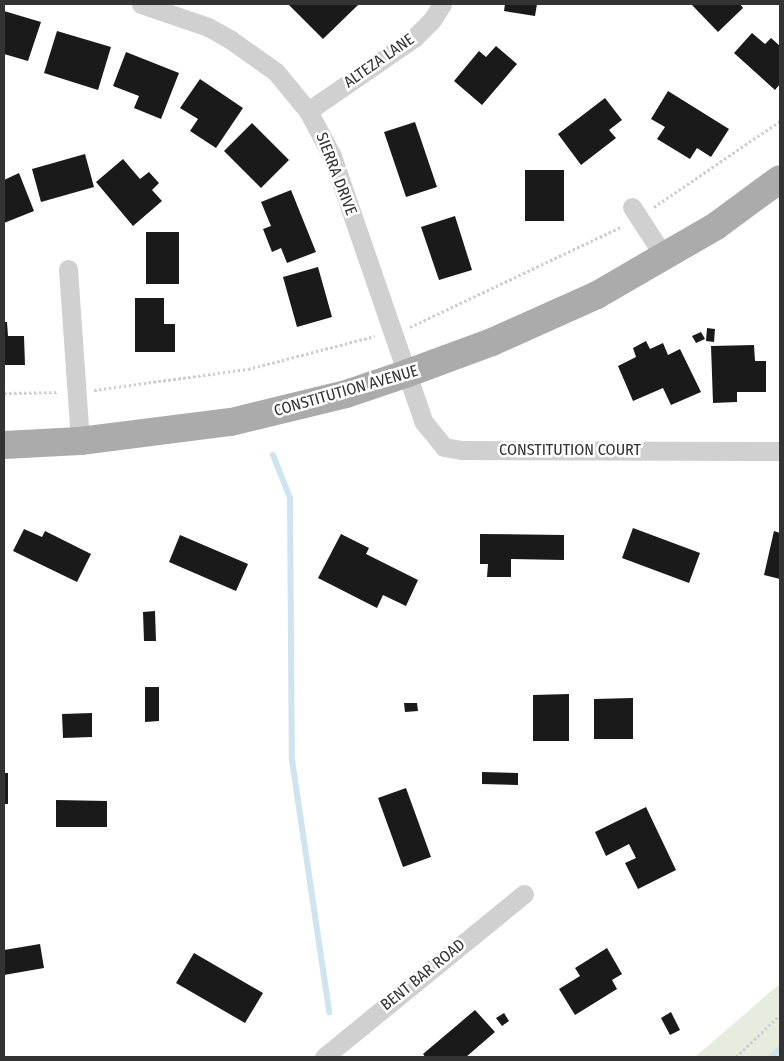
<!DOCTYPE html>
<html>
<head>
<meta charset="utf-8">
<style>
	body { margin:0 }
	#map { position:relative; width:784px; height:1061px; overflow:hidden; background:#fff; font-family:"Fira Sans Condensed",sans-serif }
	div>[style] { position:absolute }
	.green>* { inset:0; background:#e6ecde }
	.stream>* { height:6px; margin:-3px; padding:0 3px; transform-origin:3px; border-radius:3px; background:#cee4ee }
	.building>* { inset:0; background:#1a1a1a }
	.path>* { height:3px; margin-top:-1.5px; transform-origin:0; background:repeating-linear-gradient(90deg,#cdcdcd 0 2.5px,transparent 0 5px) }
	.street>* { height:19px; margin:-9.5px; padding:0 9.5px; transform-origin:9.5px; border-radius:9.5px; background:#d0d0d0 }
	.primary>* { height:28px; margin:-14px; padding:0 14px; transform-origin:14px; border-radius:14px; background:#ababab }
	span { translate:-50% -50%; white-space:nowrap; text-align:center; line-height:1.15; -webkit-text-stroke:5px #fff; paint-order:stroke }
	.street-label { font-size:16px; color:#333 }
	.frame { position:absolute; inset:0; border:5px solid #333; pointer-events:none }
</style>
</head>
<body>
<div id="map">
	<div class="green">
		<div style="clip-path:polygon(780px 984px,780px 1057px,695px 1057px,769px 993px)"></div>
	</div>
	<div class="stream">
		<div style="left:273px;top:455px;width:46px;rotate:68.4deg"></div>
		<div style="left:290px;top:498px;width:262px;rotate:89.6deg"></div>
		<div style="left:292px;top:760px;width:255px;rotate:81.6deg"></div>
		<div style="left:771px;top:1057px;width:12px;rotate:-42deg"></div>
	</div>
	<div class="building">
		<div style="clip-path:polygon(288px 4px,357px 4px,358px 5px,323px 39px)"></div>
		<div style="clip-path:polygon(505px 4px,537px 4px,535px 16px,504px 11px)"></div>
		<div style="clip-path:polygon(691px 4px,740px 4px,743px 8px,718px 32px)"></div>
		<div style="clip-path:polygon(4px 11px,41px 22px,28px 61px,4px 54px)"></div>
		<div style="clip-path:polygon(57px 31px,111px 47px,98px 90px,44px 73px)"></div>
		<div style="clip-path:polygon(752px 33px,765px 44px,771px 38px,780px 46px,780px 84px,775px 90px,734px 53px)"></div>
		<div style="clip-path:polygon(496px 46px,517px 64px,482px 105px,454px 81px,479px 51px,486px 57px)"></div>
		<div style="clip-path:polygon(126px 52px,179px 73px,161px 119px,134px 108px,139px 96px,113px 86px)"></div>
		<div style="clip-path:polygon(200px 79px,243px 108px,216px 148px,190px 131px,198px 119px,180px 108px)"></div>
		<div style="clip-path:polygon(668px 91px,729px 129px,711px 157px,697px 148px,690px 159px,657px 139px,665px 127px,651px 119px)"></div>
		<div style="clip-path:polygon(605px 98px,622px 120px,609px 130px,616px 138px,581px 165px,558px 134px)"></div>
		<div style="clip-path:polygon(415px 122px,437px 187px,406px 197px,384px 132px)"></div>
		<div style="clip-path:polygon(252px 123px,289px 160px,261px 188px,224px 151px)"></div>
		<div style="clip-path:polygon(85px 154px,94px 187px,41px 202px,32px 169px)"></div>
		<div style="clip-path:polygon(123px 159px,140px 179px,149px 172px,159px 183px,152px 190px,162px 201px,133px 226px,96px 182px)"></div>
		<div style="clip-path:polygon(525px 170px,564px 170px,564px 221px,525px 221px)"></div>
		<div style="clip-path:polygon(19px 173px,34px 211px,4px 223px,4px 180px)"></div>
		<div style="clip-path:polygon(291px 190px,316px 252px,287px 263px,281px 248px,272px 252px,263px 229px,271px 226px,261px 202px)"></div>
		<div style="clip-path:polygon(455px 216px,472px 270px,439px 280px,421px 227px)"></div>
		<div style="clip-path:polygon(146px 232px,179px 232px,179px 284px,146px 284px)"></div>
		<div style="clip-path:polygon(318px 267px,332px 317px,297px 327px,283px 277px)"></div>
		<div style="clip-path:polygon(135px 298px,164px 298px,164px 324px,175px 324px,175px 352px,135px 352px)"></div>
		<div style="clip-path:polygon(4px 322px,7px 322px,8px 336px,24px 336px,25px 365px,4px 365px)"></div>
		<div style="clip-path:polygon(707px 328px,715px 329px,714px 342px,706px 341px)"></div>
		<div style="clip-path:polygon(701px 332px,705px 339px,696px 343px,692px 336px)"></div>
		<div style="clip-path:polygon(646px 341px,650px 349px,663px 343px,668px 355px,680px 349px,701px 392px,671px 405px,663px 388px,633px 401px,618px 366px,636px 357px,633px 348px)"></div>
		<div style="clip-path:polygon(754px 345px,755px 361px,766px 361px,766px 392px,737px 392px,737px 402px,713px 403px,711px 346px)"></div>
		<div style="clip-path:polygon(633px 528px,700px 553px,689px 583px,622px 558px)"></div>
		<div style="clip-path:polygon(24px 529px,42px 537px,45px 531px,91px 554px,77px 582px,13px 551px)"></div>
		<div style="clip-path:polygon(774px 531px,780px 533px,780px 579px,764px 575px)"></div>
		<div style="clip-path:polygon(341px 534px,369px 548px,366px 554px,418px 580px,406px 606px,383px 595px,377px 608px,318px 578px)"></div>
		<div style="clip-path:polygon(480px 534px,564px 535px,564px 560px,511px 559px,511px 577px,487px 577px,488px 564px,480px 564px)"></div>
		<div style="clip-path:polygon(180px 535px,248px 564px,236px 591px,169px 562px)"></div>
		<div style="clip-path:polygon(155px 611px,156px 641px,144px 641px,143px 612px)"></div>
		<div style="clip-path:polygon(145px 687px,159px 687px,159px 721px,145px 722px)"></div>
		<div style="clip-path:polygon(569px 694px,569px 741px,533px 741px,533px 695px)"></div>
		<div style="clip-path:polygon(633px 698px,633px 739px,594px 739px,594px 699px)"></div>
		<div style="clip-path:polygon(404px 703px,417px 703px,418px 711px,405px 712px)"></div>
		<div style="clip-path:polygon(92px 713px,92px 737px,63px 738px,62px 714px)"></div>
		<div style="clip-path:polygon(482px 772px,518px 773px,518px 785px,482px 784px)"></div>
		<div style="clip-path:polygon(4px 773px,8px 773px,8px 804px,4px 804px)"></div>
		<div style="clip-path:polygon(406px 788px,431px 857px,403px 867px,378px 798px)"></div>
		<div style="clip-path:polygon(56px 800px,107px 801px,107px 827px,56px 827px)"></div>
		<div style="clip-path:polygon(646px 807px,676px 870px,638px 889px,625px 863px,636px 858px,629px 844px,606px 856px,595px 832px)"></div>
		<div style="clip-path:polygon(40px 944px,44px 968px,4px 975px,4px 950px)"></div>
		<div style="clip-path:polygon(607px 948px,622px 974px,612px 980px,617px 989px,575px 1015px,559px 989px,580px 976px,575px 968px)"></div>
		<div style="clip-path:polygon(194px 953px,263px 993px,245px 1023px,176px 983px)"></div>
		<div style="clip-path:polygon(475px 1010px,495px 1032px,466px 1057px,425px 1057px,423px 1054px)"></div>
		<div style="clip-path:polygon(671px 1012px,680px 1030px,670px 1035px,661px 1018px)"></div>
		<div style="clip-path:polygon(504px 1013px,509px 1021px,502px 1026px,496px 1018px)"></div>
	</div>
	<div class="path">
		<div style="left:654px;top:207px;width:153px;rotate:-34.3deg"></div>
		<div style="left:410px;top:327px;width:233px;rotate:-25.4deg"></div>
		<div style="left:94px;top:390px;width:155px;rotate:-7.8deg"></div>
		<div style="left:248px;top:369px;width:131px;rotate:-14.6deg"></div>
		<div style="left:4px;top:393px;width:54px;rotate:-1.1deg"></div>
		<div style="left:736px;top:1057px;width:61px;rotate:-43.7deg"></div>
	</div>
	<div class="street">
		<div style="left:141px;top:4px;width:71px;rotate:18.9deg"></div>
		<div style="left:208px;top:27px;width:26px;rotate:29deg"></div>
		<div style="left:231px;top:40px;width:55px;rotate:35.4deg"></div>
		<div style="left:276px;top:72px;width:50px;rotate:50.6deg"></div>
		<div style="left:308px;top:111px;width:51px;rotate:61.9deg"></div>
		<div style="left:332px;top:156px;width:280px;rotate:71deg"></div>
		<div style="left:423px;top:421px;width:33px;rotate:51deg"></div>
		<div style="left:444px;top:447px;width:17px;rotate:10deg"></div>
		<div style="left:461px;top:450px;width:319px;rotate:0.2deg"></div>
		<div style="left:308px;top:111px;width:129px;rotate:-34.6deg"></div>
		<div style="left:414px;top:38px;width:25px;rotate:-45deg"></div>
		<div style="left:432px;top:20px;width:19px;rotate:-58deg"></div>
		<div style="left:632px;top:207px;width:61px;rotate:57.1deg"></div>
		<div style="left:68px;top:269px;width:172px;rotate:86deg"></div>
		<div style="left:324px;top:1057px;width:258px;rotate:-39.2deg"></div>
	</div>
	<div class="primary">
		<div style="left:4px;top:445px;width:76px;rotate:-3deg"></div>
		<div style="left:80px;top:441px;width:152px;rotate:-7.2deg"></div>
		<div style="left:231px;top:422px;width:118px;rotate:-13.7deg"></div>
		<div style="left:346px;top:394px;width:65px;rotate:-18.7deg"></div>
		<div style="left:408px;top:373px;width:90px;rotate:-20.3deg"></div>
		<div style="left:492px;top:342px;width:115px;rotate:-24.1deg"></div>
		<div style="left:597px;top:295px;width:138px;rotate:-30.1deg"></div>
		<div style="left:716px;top:226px;width:79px;rotate:-36.3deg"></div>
	</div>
	<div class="street-label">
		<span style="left:379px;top:61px;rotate:-35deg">ALTEZA LANE</span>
		<span style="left:336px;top:174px;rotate:69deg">SIERRA DRIVE</span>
		<span style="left:346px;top:391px;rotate:-16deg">CONSTITUTION AVENUE</span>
		<span style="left:570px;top:450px">CONSTITUTION COURT</span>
		<span style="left:423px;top:975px;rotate:-39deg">BENT BAR ROAD</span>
	</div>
	<div class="frame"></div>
</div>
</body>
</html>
